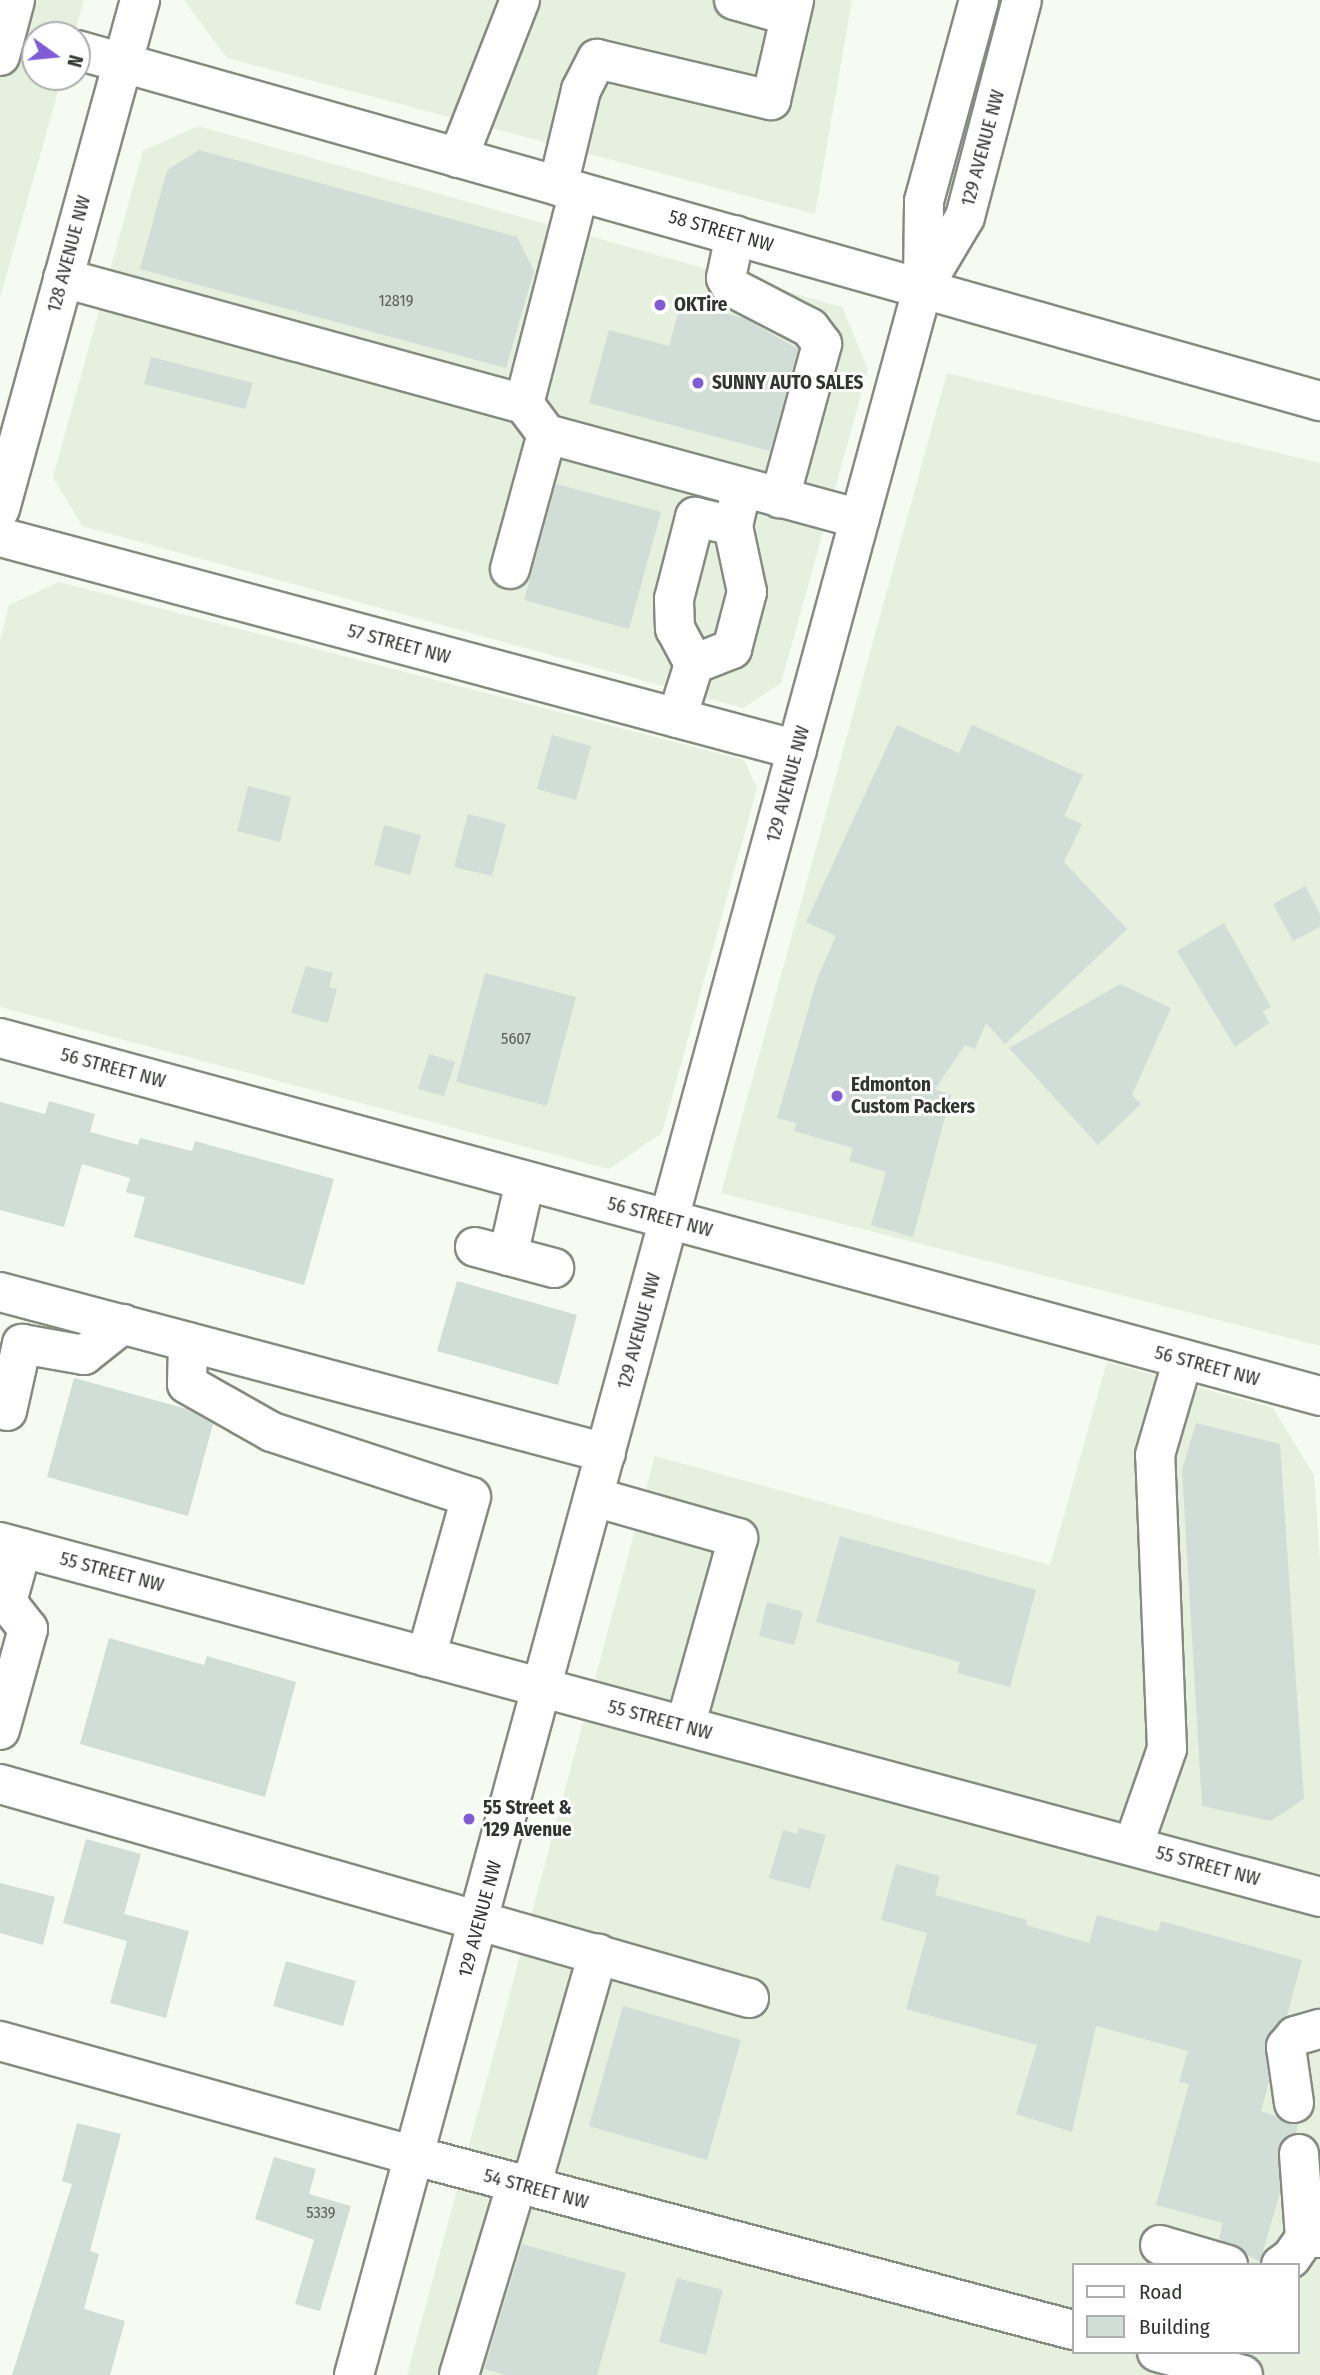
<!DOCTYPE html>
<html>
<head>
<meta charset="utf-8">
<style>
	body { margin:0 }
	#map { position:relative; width:1320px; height:2375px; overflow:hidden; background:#f5fbf0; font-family:"Fira Sans Condensed",sans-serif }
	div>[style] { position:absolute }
	.built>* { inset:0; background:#e6f0de }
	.building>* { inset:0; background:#d1ddd7 }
	.roads { filter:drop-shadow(2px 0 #858b81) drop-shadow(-2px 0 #858b81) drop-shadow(0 2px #858b81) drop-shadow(0 -2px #858b81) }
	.minor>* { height:38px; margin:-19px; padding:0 19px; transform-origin:19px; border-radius:19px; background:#fff }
	.dots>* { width:19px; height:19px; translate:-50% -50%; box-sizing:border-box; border:4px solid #fff; border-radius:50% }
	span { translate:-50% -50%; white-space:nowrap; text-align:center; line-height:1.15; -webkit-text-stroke:6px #fff; paint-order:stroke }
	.number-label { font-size:16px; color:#5a5f5a }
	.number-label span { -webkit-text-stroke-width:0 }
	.street-label { font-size:19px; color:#323531 }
	.poi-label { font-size:19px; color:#323531; font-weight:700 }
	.left { translate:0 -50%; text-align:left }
	.legend { position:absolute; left:1072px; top:2263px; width:228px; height:91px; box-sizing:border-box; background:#fff; border:2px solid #adaead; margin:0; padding:9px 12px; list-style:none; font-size:21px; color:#323531 }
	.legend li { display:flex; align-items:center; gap:14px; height:35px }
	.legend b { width:35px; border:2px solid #adaead }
	.north { position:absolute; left:21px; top:21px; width:70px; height:70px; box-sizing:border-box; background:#fff; border:2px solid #adaead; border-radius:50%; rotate:105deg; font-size:19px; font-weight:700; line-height:28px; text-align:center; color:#323531 }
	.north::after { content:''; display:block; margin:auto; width:24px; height:32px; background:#7f5bd6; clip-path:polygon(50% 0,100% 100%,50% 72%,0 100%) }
</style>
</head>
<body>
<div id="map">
	<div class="built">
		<div style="clip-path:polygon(0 0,84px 0,74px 35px,35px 35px,35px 77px,62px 77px,0 298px)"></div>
		<div style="clip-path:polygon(184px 0,852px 0,815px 214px,227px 58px)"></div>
		<div style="clip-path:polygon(198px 126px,842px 307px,868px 370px,781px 683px,743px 708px,82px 526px,53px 477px,143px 151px)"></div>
		<div style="clip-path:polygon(947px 373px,1320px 463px,1320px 1346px,721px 1193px)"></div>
		<div style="clip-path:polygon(59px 582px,744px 760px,757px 788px,662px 1133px,609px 1169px,0 1007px,0 640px,9px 605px)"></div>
		<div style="clip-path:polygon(evenodd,1107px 1362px,1273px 1408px,1314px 1475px,1320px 1560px,1320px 2375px,407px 2375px,655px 1456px,1050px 1565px,1107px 1362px,1073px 2265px,1297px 2265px,1297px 2352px,1073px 2352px,1073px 2265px)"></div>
	</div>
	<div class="building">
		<div style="clip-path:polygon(199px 150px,517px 237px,534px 271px,506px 368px,140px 269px,167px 170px)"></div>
		<div style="clip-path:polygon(681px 302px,744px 318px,798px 349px,770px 451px,589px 403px,609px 330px,669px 346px)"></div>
		<div style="clip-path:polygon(151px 357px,253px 383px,245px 409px,144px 384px)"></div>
		<div style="clip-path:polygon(556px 484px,661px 512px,629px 629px,524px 600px)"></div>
		<div style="clip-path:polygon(897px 725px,959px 753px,972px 725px,1083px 775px,1064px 816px,1082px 824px,1064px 862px,1127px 929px,1005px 1044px,986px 1023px,975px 1049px,965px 1045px,935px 1089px,951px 1095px,913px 1237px,871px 1225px,886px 1172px,849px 1161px,853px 1148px,794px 1131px,796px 1123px,777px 1118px,817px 979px,836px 936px,806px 922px)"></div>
		<div style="clip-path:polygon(552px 735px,591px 746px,576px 800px,537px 789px)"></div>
		<div style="clip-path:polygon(248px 786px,291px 797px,280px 842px,237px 831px)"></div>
		<div style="clip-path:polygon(468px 814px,506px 824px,492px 876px,454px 867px)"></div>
		<div style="clip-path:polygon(384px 825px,421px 835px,410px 875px,374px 865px)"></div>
		<div style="clip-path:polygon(1305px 886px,1320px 914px,1320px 927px,1293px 941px,1273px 904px)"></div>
		<div style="clip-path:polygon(1224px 923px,1271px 1007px,1263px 1011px,1269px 1023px,1235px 1047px,1177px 951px)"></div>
		<div style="clip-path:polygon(306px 966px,333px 973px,329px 987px,337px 989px,328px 1023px,291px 1013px)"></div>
		<div style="clip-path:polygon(485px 973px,576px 997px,547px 1106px,456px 1082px)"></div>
		<div style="clip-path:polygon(1120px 984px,1171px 1008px,1132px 1095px,1141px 1104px,1098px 1145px,1009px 1048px)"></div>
		<div style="clip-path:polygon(429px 1054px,455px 1062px,444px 1096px,418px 1089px)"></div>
		<div style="clip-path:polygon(49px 1101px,95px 1114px,90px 1132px,138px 1145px,140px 1138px,192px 1151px,195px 1141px,334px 1179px,304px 1285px,134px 1237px,145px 1197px,126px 1192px,130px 1178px,82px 1164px,64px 1227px,0 1210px,0 1102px,45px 1114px)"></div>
		<div style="clip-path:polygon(457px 1281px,577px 1315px,558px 1385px,437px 1351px)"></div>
		<div style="clip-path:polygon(74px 1378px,187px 1409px,213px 1424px,188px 1516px,47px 1477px)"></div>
		<div style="clip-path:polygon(1196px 1423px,1280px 1444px,1304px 1799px,1271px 1821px,1202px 1806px,1182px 1470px)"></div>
		<div style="clip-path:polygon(840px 1536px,1036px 1590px,1010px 1687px,957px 1673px,960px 1662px,816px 1622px)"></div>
		<div style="clip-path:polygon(767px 1602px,803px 1612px,794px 1645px,759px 1636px)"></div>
		<div style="clip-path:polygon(109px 1638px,204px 1665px,207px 1656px,296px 1682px,265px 1797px,80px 1744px)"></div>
		<div style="clip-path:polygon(799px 1828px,826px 1835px,810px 1889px,769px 1878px,783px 1830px,797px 1834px)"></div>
		<div style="clip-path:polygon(86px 1839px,141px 1854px,124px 1914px,189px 1931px,166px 2018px,110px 2003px,127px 1941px,63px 1923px)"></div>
		<div style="clip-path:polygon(896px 1864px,940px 1876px,935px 1895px,1027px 1920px,1026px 1925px,1089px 1943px,1097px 1915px,1158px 1932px,1161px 1921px,1302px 1960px,1287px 2016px,1265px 2042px,1269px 2082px,1261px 2111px,1298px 2124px,1296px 2133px,1279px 2145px,1280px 2192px,1260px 2262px,1219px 2239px,1223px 2223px,1156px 2205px,1189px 2084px,1179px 2082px,1188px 2051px,1096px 2026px,1072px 2132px,1016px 2114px,1037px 2045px,906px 2009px,927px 1933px,881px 1920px)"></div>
		<div style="clip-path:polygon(0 1883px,55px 1897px,43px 1945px,0 1933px)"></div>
		<div style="clip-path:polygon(286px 1961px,356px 1981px,343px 2026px,273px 2006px)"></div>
		<div style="clip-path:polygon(623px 2006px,741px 2040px,707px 2160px,589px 2126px)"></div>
		<div style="clip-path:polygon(77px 2123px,121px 2134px,90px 2251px,99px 2254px,84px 2309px,125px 2321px,110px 2375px,12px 2375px,72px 2184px,62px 2181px)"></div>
		<div style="clip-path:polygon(274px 2157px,316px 2169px,309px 2194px,351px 2206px,320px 2311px,295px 2304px,314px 2240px,255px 2219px)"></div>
		<div style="clip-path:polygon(522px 2244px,626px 2273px,597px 2375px,506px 2375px,484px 2369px)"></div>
		<div style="clip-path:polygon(677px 2278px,723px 2290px,706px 2355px,659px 2342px)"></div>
	</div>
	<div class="roads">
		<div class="minor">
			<div style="left:734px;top:0;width:58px;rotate:15.9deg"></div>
			<div style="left:77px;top:50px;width:1292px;rotate:15.77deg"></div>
			<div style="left:0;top:56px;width:58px;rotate:-75deg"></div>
			<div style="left:458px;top:158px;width:170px;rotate:-68.6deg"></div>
			<div style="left:558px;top:186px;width:99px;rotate:-76.5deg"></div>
			<div style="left:581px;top:90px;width:35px;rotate:-63deg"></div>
			<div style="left:597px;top:59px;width:179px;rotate:13.3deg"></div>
			<div style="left:771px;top:100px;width:103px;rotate:-77deg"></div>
			<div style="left:735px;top:235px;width:44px;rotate:101.8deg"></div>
			<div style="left:726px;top:278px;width:10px;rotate:61deg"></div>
			<div style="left:731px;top:287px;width:89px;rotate:27.4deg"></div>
			<div style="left:810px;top:328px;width:20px;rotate:53deg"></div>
			<div style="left:822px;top:344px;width:160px;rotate:105.3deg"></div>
			<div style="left:63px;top:278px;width:478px;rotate:15.3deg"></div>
			<div style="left:524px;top:404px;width:38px;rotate:53deg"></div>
			<div style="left:547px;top:434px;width:324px;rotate:15.2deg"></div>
			<div style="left:924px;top:286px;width:80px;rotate:-59.3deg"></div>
			<div style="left:965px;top:217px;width:224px;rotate:-75.3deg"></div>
			<div style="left:524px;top:404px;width:219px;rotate:-75.5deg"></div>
			<div style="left:0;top:509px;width:528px;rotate:-74.62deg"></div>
			<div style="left:0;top:537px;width:825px;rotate:14.96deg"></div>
			<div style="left:510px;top:569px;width:140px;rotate:-74.7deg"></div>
			<div style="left:694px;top:664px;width:40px;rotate:-118deg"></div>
			<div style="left:675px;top:629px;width:30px;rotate:-92deg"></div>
			<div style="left:674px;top:599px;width:85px;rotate:-75.6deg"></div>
			<div style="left:695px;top:517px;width:39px;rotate:13deg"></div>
			<div style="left:677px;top:718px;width:57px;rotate:-72.5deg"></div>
			<div style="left:694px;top:664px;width:41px;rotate:-21.5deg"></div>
			<div style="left:732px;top:649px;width:59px;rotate:-75.3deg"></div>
			<div style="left:747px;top:592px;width:67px;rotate:-102deg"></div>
			<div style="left:733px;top:526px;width:39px;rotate:-77deg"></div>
			<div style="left:0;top:1038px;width:1368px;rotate:15.17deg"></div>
			<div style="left:475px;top:1247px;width:82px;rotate:14.9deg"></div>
			<div style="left:508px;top:1256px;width:77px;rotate:-77.2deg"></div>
			<div style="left:0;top:1292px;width:627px;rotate:14.88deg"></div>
			<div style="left:188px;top:1342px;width:42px;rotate:91.4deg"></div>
			<div style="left:187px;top:1384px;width:98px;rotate:29.5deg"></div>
			<div style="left:272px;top:1432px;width:209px;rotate:18.1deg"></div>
			<div style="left:471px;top:1497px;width:166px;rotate:105.7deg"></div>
			<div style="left:7px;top:1411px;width:69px;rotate:-77.4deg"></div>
			<div style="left:22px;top:1344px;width:63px;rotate:10.1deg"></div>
			<div style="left:84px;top:1355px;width:50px;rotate:-38.5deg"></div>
			<div style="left:594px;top:1497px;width:150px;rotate:15.9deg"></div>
			<div style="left:738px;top:1538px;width:195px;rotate:105.7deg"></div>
			<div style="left:0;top:1542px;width:1367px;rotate:15.05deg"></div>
			<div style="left:0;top:1730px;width:105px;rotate:-74.5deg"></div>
			<div style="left:28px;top:1629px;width:34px;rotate:-128deg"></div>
			<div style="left:7px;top:1602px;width:56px;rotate:-74.5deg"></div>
			<div style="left:0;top:1784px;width:779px;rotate:15.95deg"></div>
			<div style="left:1133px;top:1846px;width:103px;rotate:-70.7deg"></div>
			<div style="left:1167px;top:1749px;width:294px;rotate:-92.3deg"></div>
			<div style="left:1155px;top:1455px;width:100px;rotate:-73.7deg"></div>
			<div style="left:0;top:2041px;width:431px;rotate:15.5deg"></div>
			<div style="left:415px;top:2156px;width:681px;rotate:14.81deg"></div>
			<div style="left:1294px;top:2103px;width:57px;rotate:-98.1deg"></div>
			<div style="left:1286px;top:2047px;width:14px;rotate:-51deg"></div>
			<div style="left:1295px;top:2036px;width:26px;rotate:-16deg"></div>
			<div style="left:1299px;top:2154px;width:84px;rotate:85.9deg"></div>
			<div style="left:1305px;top:2238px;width:15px"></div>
			<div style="left:531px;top:2187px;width:243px;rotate:-74deg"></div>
			<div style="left:1160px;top:2245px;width:71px;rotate:16.4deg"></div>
			<div style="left:1281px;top:2265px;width:12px;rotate:-35deg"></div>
			<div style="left:1291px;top:2258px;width:24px;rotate:-55deg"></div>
			<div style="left:1157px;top:2352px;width:89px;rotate:15deg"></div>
			<div style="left:354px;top:2375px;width:2164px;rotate:-74.76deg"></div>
			<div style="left:923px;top:287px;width:86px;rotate:-89.3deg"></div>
			<div style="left:924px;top:201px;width:208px;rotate:-74.7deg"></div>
			<div style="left:459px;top:2375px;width:201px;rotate:-73.2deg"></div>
		</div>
	</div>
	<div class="dots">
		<div style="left:660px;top:305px;background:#7f5bd6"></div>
		<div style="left:698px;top:383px;background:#7f5bd6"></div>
		<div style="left:837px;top:1096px;background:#7f5bd6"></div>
		<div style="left:469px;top:1819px;background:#7f5bd6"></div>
	</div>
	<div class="number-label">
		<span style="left:396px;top:301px">12819</span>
		<span style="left:516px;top:1039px">5607</span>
		<span style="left:321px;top:2213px">5339</span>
	</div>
	<div class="street-label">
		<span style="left:983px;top:148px;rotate:-75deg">129 AVENUE NW</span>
		<span style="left:721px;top:231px;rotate:16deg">58 STREET NW</span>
		<span style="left:69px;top:254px;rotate:-75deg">128 AVENUE NW</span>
		<span style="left:399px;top:644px;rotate:15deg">57 STREET NW</span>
		<span style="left:788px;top:784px;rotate:-75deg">129 AVENUE NW</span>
		<span style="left:113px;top:1068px;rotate:15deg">56 STREET NW</span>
		<span style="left:660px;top:1217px;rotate:15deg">56 STREET NW</span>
		<span style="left:639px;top:1331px;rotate:-75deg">129 AVENUE NW</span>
		<span style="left:1207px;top:1366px;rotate:15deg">56 STREET NW</span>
		<span style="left:112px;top:1572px;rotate:15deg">55 STREET NW</span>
		<span style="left:660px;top:1720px;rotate:15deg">55 STREET NW</span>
		<span style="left:1208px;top:1866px;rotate:15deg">55 STREET NW</span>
		<span style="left:480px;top:1919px;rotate:-75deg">129 AVENUE NW</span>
		<span style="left:536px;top:2189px;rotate:15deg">54 STREET NW</span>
	</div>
	<div class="poi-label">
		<span class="left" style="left:674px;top:305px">OKTire</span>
		<span class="left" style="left:712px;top:383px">SUNNY AUTO SALES</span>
		<span class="left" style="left:851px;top:1096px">Edmonton<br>Custom Packers</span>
		<span class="left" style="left:483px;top:1819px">55 Street &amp;<br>129 Avenue</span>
	</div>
	<ul class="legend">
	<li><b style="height:9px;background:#fff"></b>Road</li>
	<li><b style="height:19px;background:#d1ddd7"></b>Building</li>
	</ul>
	<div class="north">N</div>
</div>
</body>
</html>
